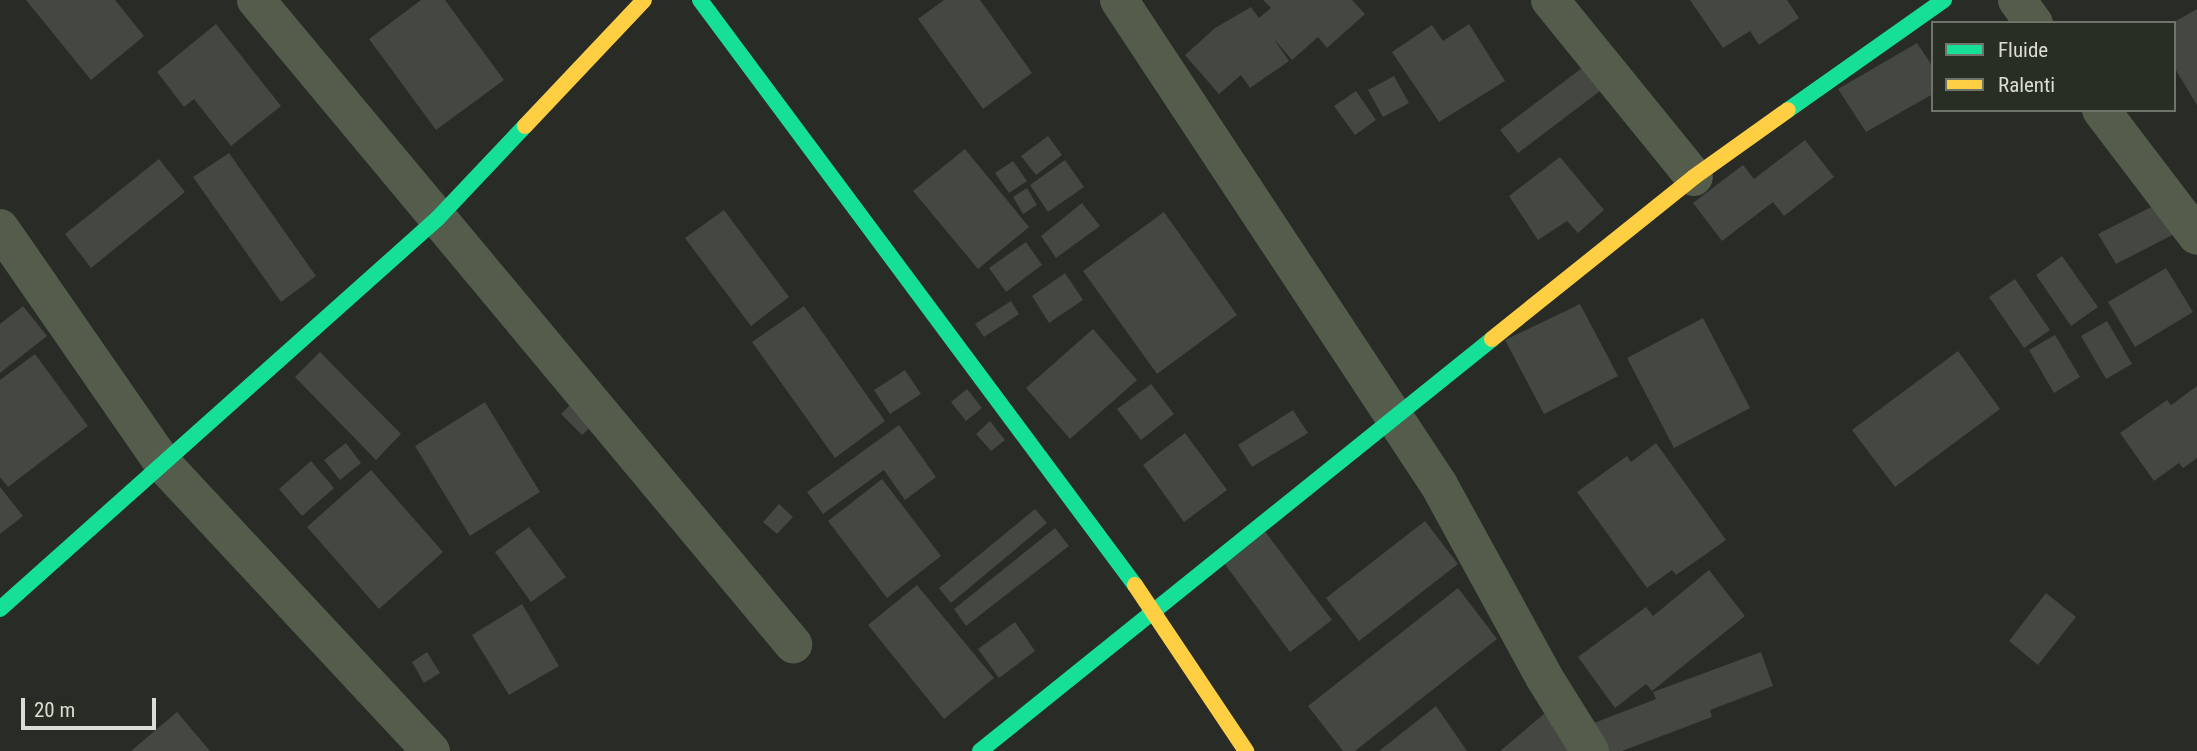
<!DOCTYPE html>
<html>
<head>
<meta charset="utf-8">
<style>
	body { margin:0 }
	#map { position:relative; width:2197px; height:751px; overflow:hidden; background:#282b26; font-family:"Roboto Condensed",sans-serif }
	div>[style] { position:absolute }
	.building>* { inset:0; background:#444742 }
	.street>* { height:38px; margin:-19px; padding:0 19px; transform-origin:19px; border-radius:19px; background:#545d4c }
	.fast>* { height:16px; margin:-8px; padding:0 8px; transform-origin:8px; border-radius:8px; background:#16e098 }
	.slow>* { height:16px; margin:-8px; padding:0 8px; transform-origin:8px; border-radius:8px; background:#ffcf43 }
	span { translate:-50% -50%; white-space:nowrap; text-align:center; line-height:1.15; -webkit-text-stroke:6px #282e23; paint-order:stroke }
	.legend { position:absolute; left:1931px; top:21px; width:245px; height:91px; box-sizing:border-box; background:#282e23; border:2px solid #6f746a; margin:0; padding:9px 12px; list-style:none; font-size:21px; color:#d9ddd5 }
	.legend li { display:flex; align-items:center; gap:14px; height:35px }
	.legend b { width:35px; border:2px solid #6f746a }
	.scale { position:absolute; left:21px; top:698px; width:135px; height:32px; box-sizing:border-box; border:4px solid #d9ddd5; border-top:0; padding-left:9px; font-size:21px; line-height:24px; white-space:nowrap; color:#d9ddd5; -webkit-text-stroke:5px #282e23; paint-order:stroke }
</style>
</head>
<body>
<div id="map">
	<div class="building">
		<div style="clip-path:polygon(26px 0,115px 0,144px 36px,91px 80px)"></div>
		<div style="clip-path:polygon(421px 0,445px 0,504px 80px,436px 130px,369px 39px)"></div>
		<div style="clip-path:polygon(944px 0,980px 0,1032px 73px,983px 109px,918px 19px)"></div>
		<div style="clip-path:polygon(1263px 0,1352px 0,1365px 14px,1327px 48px,1318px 37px,1292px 60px,1273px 38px,1289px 61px,1250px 88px,1241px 75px,1219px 94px,1185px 55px,1215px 28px,1251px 7px,1259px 18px,1271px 8px)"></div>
		<div style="clip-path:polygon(1690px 0,1787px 0,1799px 18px,1759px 45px,1750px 31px,1723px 48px)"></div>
		<div style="clip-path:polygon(2197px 9px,2197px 105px,2174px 67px,2174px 22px)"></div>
		<div style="clip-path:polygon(216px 24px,281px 106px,231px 146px,194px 99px,184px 107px,157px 72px)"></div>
		<div style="clip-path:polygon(1469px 24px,1505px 81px,1439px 122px,1392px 52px,1432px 25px,1443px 41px)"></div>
		<div style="clip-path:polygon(1917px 43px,1933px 67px,1933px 94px,1866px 132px,1838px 89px)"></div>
		<div style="clip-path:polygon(1582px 68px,1600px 91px,1518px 153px,1500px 130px)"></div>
		<div style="clip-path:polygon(1394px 76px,1409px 103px,1383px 117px,1368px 90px)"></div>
		<div style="clip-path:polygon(1356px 91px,1376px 120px,1355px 135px,1334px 106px)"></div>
		<div style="clip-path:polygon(1048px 136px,1062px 155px,1036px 175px,1021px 156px)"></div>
		<div style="clip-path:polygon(1805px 140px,1834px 177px,1784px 216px,1773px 202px,1722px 241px,1693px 203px,1743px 165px,1754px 179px)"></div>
		<div style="clip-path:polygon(965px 149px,1029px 227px,978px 269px,913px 191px)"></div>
		<div style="clip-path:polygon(229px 153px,316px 276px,281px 302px,193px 177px)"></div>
		<div style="clip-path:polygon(1560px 157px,1604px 210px,1578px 233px,1567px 221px,1538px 240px,1509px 196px)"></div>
		<div style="clip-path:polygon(159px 159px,185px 192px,91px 268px,65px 234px)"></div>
		<div style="clip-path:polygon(1065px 160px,1084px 187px,1048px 212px,1030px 185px)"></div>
		<div style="clip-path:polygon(1013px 161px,1027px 181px,1009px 193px,995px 173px)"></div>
		<div style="clip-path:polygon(1027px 188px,1037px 205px,1023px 214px,1013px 197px)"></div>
		<div style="clip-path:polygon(2167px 199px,2184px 229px,2116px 264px,2098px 234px)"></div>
		<div style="clip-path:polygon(1082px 203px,1100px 226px,1056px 258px,1041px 236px)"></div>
		<div style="clip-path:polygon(724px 210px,789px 297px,751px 326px,685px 238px)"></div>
		<div style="clip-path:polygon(1164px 212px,1237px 315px,1157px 374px,1083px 271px)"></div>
		<div style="clip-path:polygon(1026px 242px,1042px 265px,1006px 292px,989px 268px)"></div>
		<div style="clip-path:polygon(2062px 256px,2098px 307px,2071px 326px,2036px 275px)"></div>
		<div style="clip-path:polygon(2166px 268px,2193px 312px,2135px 347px,2108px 302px)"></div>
		<div style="clip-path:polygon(1065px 273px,1083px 300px,1049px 323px,1032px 296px)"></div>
		<div style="clip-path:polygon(2015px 279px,2050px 330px,2024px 348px,1989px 297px)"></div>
		<div style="clip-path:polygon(1011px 301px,1019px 314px,984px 337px,975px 324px)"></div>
		<div style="clip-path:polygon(1580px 304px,1618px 376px,1544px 414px,1505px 340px)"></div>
		<div style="clip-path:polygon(23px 306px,47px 336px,0 373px,0 324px)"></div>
		<div style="clip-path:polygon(804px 306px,885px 421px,835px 458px,752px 342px)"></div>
		<div style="clip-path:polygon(1703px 318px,1750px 408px,1674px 448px,1627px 358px)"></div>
		<div style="clip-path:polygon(2107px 321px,2132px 364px,2106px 379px,2081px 336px)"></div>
		<div style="clip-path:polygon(1093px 329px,1137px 380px,1070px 439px,1026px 388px)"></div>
		<div style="clip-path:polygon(2055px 335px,2080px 377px,2054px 393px,2029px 350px)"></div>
		<div style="clip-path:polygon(1958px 351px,2000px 409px,1895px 487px,1852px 430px)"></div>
		<div style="clip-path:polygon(320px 352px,401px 434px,376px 460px,295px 377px)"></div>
		<div style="clip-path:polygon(35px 354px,88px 426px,8px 487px,0 477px,0 380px)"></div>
		<div style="clip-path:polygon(905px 370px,921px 394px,890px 414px,874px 390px)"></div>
		<div style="clip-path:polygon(1151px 384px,1174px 414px,1141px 440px,1117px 409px)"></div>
		<div style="clip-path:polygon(2197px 386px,2197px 458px,2183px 468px,2179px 463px,2154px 481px,2120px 433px,2167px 400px,2171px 405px)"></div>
		<div style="clip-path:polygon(967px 389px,982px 408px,966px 421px,951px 402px)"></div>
		<div style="clip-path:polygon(574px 401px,595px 423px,582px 435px,561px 414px)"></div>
		<div style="clip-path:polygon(485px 402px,540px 492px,470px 536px,415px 446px)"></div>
		<div style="clip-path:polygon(1293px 410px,1308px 433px,1252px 467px,1238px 445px)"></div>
		<div style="clip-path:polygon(990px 421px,1005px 440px,991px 451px,976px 434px)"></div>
		<div style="clip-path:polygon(899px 425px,936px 477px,905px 500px,884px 470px,823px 514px,807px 492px)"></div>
		<div style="clip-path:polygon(1185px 433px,1227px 490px,1184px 522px,1143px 465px)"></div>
		<div style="clip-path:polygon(346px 443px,361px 463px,340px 480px,324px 460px)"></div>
		<div style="clip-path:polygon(1656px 443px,1726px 540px,1676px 575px,1672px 570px,1647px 588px,1577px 492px,1627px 456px,1631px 462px)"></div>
		<div style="clip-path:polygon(311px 461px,334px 488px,302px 516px,279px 489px)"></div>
		<div style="clip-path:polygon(371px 470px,443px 552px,379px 609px,307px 527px)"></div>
		<div style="clip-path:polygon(882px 479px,941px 556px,887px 598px,828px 521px)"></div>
		<div style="clip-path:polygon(0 487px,23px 516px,0 534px)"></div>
		<div style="clip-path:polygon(779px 504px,793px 517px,777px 534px,763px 522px)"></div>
		<div style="clip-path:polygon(1035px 509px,1047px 523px,951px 603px,939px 588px)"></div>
		<div style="clip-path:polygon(1425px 521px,1458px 564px,1359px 641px,1326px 598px)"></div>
		<div style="clip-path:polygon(529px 527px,566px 577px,531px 602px,495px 552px)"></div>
		<div style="clip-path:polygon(1055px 528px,1069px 546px,966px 626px,954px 609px)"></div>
		<div style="clip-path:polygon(1264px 530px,1332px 620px,1290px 652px,1224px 563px)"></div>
		<div style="clip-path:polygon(1709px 570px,1745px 616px,1652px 691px,1646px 684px,1615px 708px,1578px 657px,1646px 607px,1653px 616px)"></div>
		<div style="clip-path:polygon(917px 585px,994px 678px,944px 719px,868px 625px)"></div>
		<div style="clip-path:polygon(1458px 588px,1497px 639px,1355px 751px,1343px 751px,1308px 706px)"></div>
		<div style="clip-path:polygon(2046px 593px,2076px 617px,2038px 665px,2009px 641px)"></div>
		<div style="clip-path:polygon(522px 604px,559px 666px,509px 695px,472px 635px)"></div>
		<div style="clip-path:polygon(1015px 622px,1035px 651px,999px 678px,978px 649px)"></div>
		<div style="clip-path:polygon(427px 652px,440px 673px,424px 683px,412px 662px)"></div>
		<div style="clip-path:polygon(1761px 652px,1773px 686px,1710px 710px,1712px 717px,1622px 751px,1500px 751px,1569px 693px,1594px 723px,1656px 699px,1653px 692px)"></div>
		<div style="clip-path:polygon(1436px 706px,1467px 751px,1379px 751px)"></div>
		<div style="clip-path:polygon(177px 712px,210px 751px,131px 751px)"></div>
	</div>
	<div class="street">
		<div style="left:256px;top:0;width:839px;rotate:50.18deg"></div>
		<div style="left:1119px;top:0;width:581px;rotate:56.58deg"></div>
		<div style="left:1439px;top:485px;width:219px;rotate:61.3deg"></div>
		<div style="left:1544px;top:677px;width:87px;rotate:58.1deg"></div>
		<div style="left:1550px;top:0;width:228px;rotate:50.9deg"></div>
		<div style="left:2017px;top:0;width:29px;rotate:54deg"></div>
		<div style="left:2101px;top:110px;width:158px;rotate:52.7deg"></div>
		<div style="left:0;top:228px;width:290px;rotate:55.3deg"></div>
		<div style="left:165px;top:466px;width:390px;rotate:47deg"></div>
	</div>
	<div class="fast">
		<div style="left:700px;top:0;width:729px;rotate:53.37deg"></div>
		<div style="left:1788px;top:110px;width:191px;rotate:-35.2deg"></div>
		<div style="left:0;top:609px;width:586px;rotate:-41.75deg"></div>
		<div style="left:437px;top:219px;width:128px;rotate:-46.6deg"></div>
		<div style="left:980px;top:751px;width:657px;rotate:-38.82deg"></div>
	</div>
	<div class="slow">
		<div style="left:525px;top:126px;width:173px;rotate:-46.6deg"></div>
		<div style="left:1492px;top:339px;width:259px;rotate:-38.7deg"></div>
		<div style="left:1694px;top:177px;width:115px;rotate:-35.5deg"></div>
		<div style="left:1135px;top:585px;width:200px;rotate:56.2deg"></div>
	</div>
	<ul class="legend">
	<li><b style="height:9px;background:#16e098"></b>Fluide</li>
	<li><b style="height:9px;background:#ffcf43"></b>Ralenti</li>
	</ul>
	<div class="scale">20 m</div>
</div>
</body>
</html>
